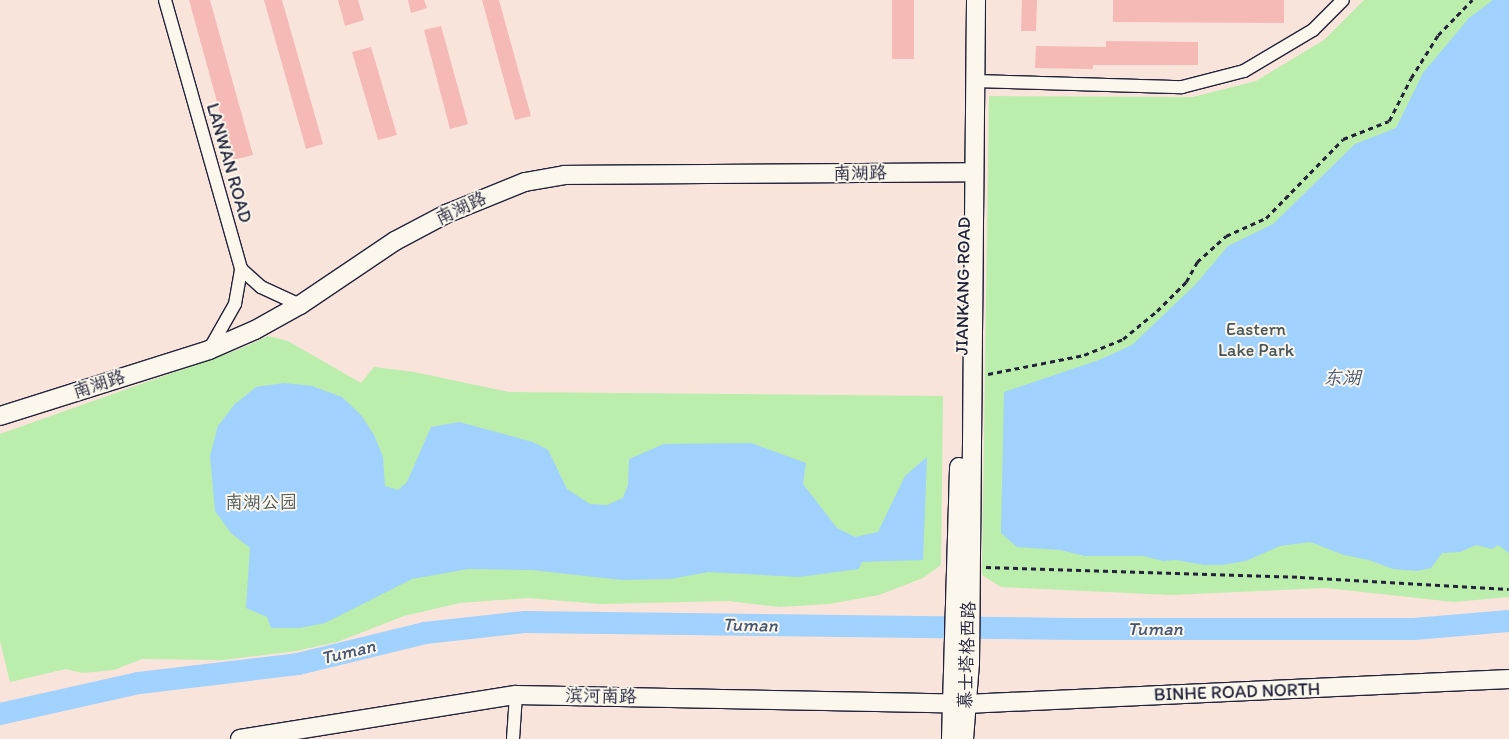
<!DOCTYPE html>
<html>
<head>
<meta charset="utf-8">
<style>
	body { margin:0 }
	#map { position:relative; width:1509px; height:739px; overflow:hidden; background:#f9e4dc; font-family:Itim,"LXGW WenKai TC",sans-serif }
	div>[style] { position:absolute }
	.green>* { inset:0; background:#bbedad }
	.water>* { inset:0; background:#a1d1fd }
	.river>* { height:22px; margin:-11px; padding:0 11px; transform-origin:11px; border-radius:11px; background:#a1d1fd }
	.building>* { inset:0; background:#f5b9b6 }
	.path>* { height:2.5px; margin-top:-1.25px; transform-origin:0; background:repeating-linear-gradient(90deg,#22223b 0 5px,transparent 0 9px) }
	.roads { filter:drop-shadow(1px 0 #22223b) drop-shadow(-1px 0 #22223b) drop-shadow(0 1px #22223b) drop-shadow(0 -1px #22223b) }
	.street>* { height:12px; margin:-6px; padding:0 6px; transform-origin:6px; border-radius:6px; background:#fbf7ec }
	.secondary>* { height:18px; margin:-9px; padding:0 9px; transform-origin:9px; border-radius:9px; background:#fbf7ec }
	span { translate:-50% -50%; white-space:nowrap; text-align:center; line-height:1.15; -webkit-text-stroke:4px #fbf7ec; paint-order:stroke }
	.street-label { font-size:18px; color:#22223b }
	.park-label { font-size:18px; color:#485558 }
	.water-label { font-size:19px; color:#485775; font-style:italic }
</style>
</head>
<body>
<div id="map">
	<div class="green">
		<div style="clip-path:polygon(1364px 0,1509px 0,1509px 597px,1454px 602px,1326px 588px,1170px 595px,1001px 587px,982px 575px,989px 96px,1193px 97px,1256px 81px,1324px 40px)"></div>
		<div style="clip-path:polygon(268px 336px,288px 341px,361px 383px,374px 367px,414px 372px,509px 392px,943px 396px,941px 565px,923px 578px,879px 595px,829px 604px,780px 607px,728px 601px,600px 604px,528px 598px,460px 603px,404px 616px,337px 642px,296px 651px,223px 660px,142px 659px,114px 670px,82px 673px,66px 669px,10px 682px,0 641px,0 434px,240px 349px)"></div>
	</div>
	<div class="water">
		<div style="clip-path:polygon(1493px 0,1509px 0,1509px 553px,1498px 545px,1492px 549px,1476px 545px,1460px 552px,1442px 553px,1431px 568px,1417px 571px,1393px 569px,1369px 560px,1344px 555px,1310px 542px,1280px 546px,1246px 561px,1222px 565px,1204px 565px,1176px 560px,1163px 561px,1143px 556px,1085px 556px,1060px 550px,1017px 547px,1001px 533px,1004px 392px,1099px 360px,1132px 345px,1195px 285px,1228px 246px,1273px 224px,1355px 144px,1396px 128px,1423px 73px,1469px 18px)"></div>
		<div style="clip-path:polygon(284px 383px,312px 386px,342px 397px,361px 415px,374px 435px,383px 457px,385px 486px,398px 490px,407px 482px,431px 427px,459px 422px,533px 442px,548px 450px,567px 489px,590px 504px,607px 505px,623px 498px,628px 485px,629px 459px,664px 444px,751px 443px,806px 463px,803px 484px,837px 528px,855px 537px,878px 532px,905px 476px,927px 457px,923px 560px,862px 562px,859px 569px,799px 577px,708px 572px,671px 579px,622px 580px,532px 570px,468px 569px,412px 579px,325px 623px,300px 628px,271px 628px,267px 617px,246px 608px,250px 548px,231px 533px,215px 511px,210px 456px,218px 426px,234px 405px,256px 387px)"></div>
	</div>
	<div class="river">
		<div style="left:0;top:714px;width:142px;rotate:-12.6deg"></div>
		<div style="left:139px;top:683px;width:160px;rotate:-6.8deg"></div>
		<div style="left:298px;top:664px;width:131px;rotate:-13.7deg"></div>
		<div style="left:425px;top:633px;width:101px;rotate:-6.3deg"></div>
		<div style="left:525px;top:622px;width:551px;rotate:0.73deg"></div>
		<div style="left:1076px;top:629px;width:338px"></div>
		<div style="left:1414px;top:629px;width:95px;rotate:-4.8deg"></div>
	</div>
	<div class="building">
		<div style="clip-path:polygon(189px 0,210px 0,253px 155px,233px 160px)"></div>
		<div style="clip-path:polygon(264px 0,282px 0,323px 144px,306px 149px)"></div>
		<div style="clip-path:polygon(338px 0,358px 0,364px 20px,345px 26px)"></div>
		<div style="clip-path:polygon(408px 0,424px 0,427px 8px,411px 13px)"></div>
		<div style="clip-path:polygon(482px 0,499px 0,531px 116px,515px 120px)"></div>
		<div style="clip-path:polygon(892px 0,914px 0,914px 59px,892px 59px)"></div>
		<div style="clip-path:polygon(1022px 0,1037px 0,1036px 31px,1021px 31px)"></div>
		<div style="clip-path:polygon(1113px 0,1284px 0,1284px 23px,1113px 22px)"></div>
		<div style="clip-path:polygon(441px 26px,468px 124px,450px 129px,424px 30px)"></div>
		<div style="clip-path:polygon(1106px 41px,1198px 42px,1198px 65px,1093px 65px,1093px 69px,1035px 68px,1036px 46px,1106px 47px)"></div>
		<div style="clip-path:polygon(371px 47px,397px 135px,378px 140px,352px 52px)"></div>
	</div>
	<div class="path">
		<div style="left:988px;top:374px;width:98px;rotate:-11.2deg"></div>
		<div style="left:1084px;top:355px;width:42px;rotate:-22.3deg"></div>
		<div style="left:1123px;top:339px;width:44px;rotate:-39.5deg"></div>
		<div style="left:1157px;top:311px;width:41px;rotate:-45deg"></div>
		<div style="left:1186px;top:282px;width:23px;rotate:-61deg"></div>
		<div style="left:1197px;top:262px;width:39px;rotate:-42deg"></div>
		<div style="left:1226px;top:236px;width:44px;rotate:-24.2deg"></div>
		<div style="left:1266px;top:218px;width:110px;rotate:-45.7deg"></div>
		<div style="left:1343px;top:139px;width:49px;rotate:-21.4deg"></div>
		<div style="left:1389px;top:121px;width:48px;rotate:-62.9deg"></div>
		<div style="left:1411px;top:78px;width:51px;rotate:-57.9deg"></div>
		<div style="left:1438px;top:35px;width:49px;rotate:-45.8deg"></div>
		<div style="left:986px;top:567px;width:314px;rotate:1.8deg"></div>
		<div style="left:1300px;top:577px;width:209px;rotate:3.3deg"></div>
	</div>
	<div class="roads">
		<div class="street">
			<div style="left:165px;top:0;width:280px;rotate:74.2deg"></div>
			<div style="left:241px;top:269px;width:27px;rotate:42deg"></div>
			<div style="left:261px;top:287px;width:43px;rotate:24.8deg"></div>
			<div style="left:975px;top:81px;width:207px;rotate:1.7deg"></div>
			<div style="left:1182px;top:87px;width:64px;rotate:-14.5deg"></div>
			<div style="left:1244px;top:71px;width:80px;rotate:-30.7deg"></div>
			<div style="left:1313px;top:30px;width:42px;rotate:-45deg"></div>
			<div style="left:209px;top:350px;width:53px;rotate:-60.5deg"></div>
			<div style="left:235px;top:304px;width:36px;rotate:-80deg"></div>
			<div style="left:513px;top:739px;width:44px;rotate:-86.1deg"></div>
		</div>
		<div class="secondary">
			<div style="left:0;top:416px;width:219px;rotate:-17.5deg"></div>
			<div style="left:209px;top:350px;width:50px;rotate:-23.5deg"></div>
			<div style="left:255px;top:330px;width:51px;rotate:-29.1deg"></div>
			<div style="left:300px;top:305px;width:115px;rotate:-34deg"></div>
			<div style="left:395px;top:241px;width:58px;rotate:-27.9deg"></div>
			<div style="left:446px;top:214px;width:85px;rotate:-22.1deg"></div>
			<div style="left:525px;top:182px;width:40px;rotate:-10deg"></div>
			<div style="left:564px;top:175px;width:401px;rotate:-0.4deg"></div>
			<div style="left:240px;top:739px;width:279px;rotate:-9.1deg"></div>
			<div style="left:516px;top:695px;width:450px;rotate:1.1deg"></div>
			<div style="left:966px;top:704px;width:544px;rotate:-2.64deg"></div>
			<div style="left:951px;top:739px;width:272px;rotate:-88.3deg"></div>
			<div style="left:964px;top:739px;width:76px;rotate:-85.5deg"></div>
			<div style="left:970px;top:663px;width:663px;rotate:-89.48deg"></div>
		</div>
	</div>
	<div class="street-label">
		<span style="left:229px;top:163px;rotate:74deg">LANWAN ROAD</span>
		<span style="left:860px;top:173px;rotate:-1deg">南湖路</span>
		<span style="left:461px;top:208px;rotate:-25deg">南湖路</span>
		<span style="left:963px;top:286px;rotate:-89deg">JIANKANG ROAD</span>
		<span style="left:99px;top:384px;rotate:-18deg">南湖路</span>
		<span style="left:967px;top:655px;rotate:-88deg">慕士塔格西路</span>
		<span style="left:1237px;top:692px;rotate:-2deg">BINHE ROAD NORTH</span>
		<span style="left:601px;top:696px;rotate:1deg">滨河南路</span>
	</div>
	<div class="park-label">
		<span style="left:1256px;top:340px">Eastern<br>Lake Park</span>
		<span style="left:261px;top:502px">南湖公园</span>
	</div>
	<div class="water-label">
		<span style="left:1342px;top:378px">东湖</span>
		<span style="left:750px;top:625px;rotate:1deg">Tuman</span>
		<span style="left:1155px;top:629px">Tuman</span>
		<span style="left:348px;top:652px;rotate:-14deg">Tuman</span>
	</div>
</div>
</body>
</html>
